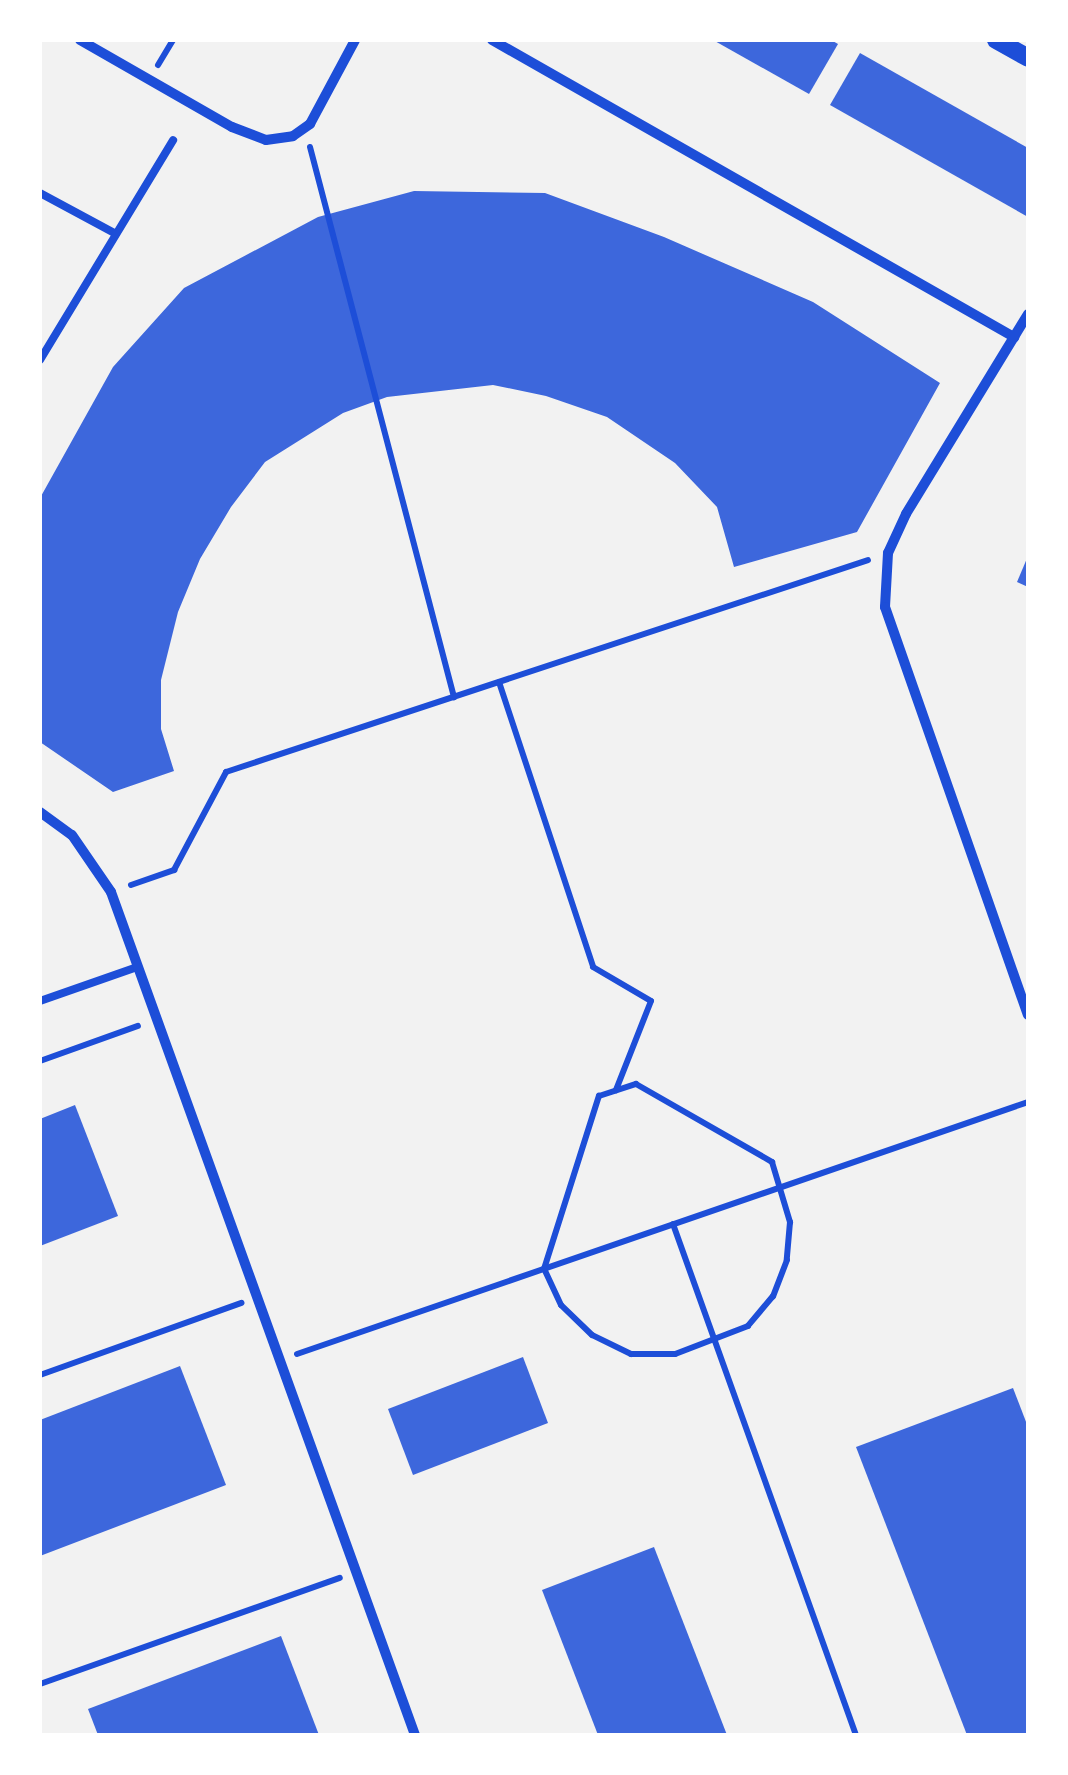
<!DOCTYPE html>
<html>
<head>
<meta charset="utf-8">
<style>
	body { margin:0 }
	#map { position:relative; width:1068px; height:1775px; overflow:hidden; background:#f2f2f2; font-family:"Zilla Slab",serif }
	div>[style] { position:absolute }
	.building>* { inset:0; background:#3d67dc }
	.path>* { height:6px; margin:-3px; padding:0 3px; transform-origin:3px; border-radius:3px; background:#1d4ed8 }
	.service>* { height:8px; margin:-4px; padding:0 4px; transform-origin:4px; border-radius:4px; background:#1d4ed8 }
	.minor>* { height:10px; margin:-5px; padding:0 5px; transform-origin:5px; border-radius:5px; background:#1d4ed8 }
	.tertiary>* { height:18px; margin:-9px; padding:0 9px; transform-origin:9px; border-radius:9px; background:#1d4ed8 }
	span { translate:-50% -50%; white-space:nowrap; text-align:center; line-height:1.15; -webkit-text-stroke:8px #fff; paint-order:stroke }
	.frame { position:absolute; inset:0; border:42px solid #fff; pointer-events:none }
</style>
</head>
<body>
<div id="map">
	<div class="building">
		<div style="clip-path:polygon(713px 40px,831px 40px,838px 44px,809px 94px)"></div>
		<div style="clip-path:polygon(860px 53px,1028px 148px,1028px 217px,830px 105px)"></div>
		<div style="clip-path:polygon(414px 191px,545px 193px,664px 237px,813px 302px,940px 383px,857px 532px,734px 567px,717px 507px,675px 463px,607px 417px,546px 396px,493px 385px,387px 397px,343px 413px,265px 462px,231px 507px,200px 559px,178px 612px,161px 680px,161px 729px,174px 771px,113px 792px,40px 742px,40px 498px,113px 367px,184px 288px,318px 217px)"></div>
		<div style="clip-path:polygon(1028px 556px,1028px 587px,1017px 582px)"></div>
		<div style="clip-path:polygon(75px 1105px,118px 1216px,40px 1246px,40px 1119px)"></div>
		<div style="clip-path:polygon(523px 1357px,548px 1423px,413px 1475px,388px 1409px)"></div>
		<div style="clip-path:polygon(180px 1366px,226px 1485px,40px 1556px,40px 1420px)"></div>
		<div style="clip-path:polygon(1013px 1388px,1028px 1427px,1028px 1735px,967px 1735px,856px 1447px)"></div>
		<div style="clip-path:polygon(654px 1547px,727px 1735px,598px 1735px,542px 1590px)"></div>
		<div style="clip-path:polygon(281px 1636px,319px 1735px,98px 1735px,88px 1709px)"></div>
	</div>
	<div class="path">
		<div style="left:158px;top:65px;width:29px;rotate:-59deg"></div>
		<div style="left:310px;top:147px;width:569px;rotate:75.33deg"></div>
		<div style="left:499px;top:682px;width:300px;rotate:71.7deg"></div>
		<div style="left:593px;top:967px;width:67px;rotate:30.4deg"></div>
		<div style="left:651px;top:1001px;width:96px;rotate:111.5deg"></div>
		<div style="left:131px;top:885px;width:46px;rotate:-19.2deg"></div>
		<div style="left:174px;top:870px;width:111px;rotate:-62deg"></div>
		<div style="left:226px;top:772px;width:676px;rotate:-18.27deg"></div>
		<div style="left:40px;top:1061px;width:104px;rotate:-19.7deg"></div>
		<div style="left:636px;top:1084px;width:157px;rotate:29.8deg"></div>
		<div style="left:772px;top:1162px;width:63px;rotate:73.3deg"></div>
		<div style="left:790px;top:1222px;width:38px;rotate:95deg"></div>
		<div style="left:787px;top:1260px;width:39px;rotate:111deg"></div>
		<div style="left:773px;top:1296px;width:39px;rotate:130deg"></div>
		<div style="left:748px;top:1326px;width:78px;rotate:159deg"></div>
		<div style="left:675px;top:1354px;width:44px;rotate:180deg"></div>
		<div style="left:631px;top:1354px;width:43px;rotate:-154deg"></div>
		<div style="left:592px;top:1335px;width:43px;rotate:-135.9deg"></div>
		<div style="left:561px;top:1305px;width:40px;rotate:-115deg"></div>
		<div style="left:544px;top:1269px;width:182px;rotate:-72.4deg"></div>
		<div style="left:599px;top:1096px;width:39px;rotate:-18deg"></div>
		<div style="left:673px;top:1224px;width:543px;rotate:70.3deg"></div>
		<div style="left:297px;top:1354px;width:773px;rotate:-19.02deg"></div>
		<div style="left:40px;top:1375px;width:214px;rotate:-19.7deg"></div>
		<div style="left:40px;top:1684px;width:318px;rotate:-19.5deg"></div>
	</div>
	<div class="service">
		<div style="left:40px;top:193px;width:86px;rotate:28.3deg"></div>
		<div style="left:40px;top:360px;width:257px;rotate:-58.8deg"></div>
		<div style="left:40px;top:1001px;width:103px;rotate:-19.3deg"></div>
	</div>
	<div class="minor">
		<div style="left:80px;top:40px;width:175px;rotate:29.8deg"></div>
		<div style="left:232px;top:127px;width:36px;rotate:21deg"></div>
		<div style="left:266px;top:140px;width:27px;rotate:-8deg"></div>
		<div style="left:293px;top:136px;width:21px;rotate:-35deg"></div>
		<div style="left:310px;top:124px;width:95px;rotate:-61.8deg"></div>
		<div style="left:492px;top:40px;width:601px;rotate:29.64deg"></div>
		<div style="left:1028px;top:314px;width:234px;rotate:121.4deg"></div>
		<div style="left:906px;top:514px;width:43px;rotate:114.8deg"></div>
		<div style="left:888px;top:553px;width:54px;rotate:93.2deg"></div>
		<div style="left:885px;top:607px;width:432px;rotate:70.7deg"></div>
		<div style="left:40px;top:812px;width:39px;rotate:36deg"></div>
		<div style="left:72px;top:835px;width:69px;rotate:55.6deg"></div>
		<div style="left:111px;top:892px;width:896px;rotate:70.17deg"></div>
	</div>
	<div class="tertiary">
		<div style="left:996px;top:40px;width:37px;rotate:29deg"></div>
	</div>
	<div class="frame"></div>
</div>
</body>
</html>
